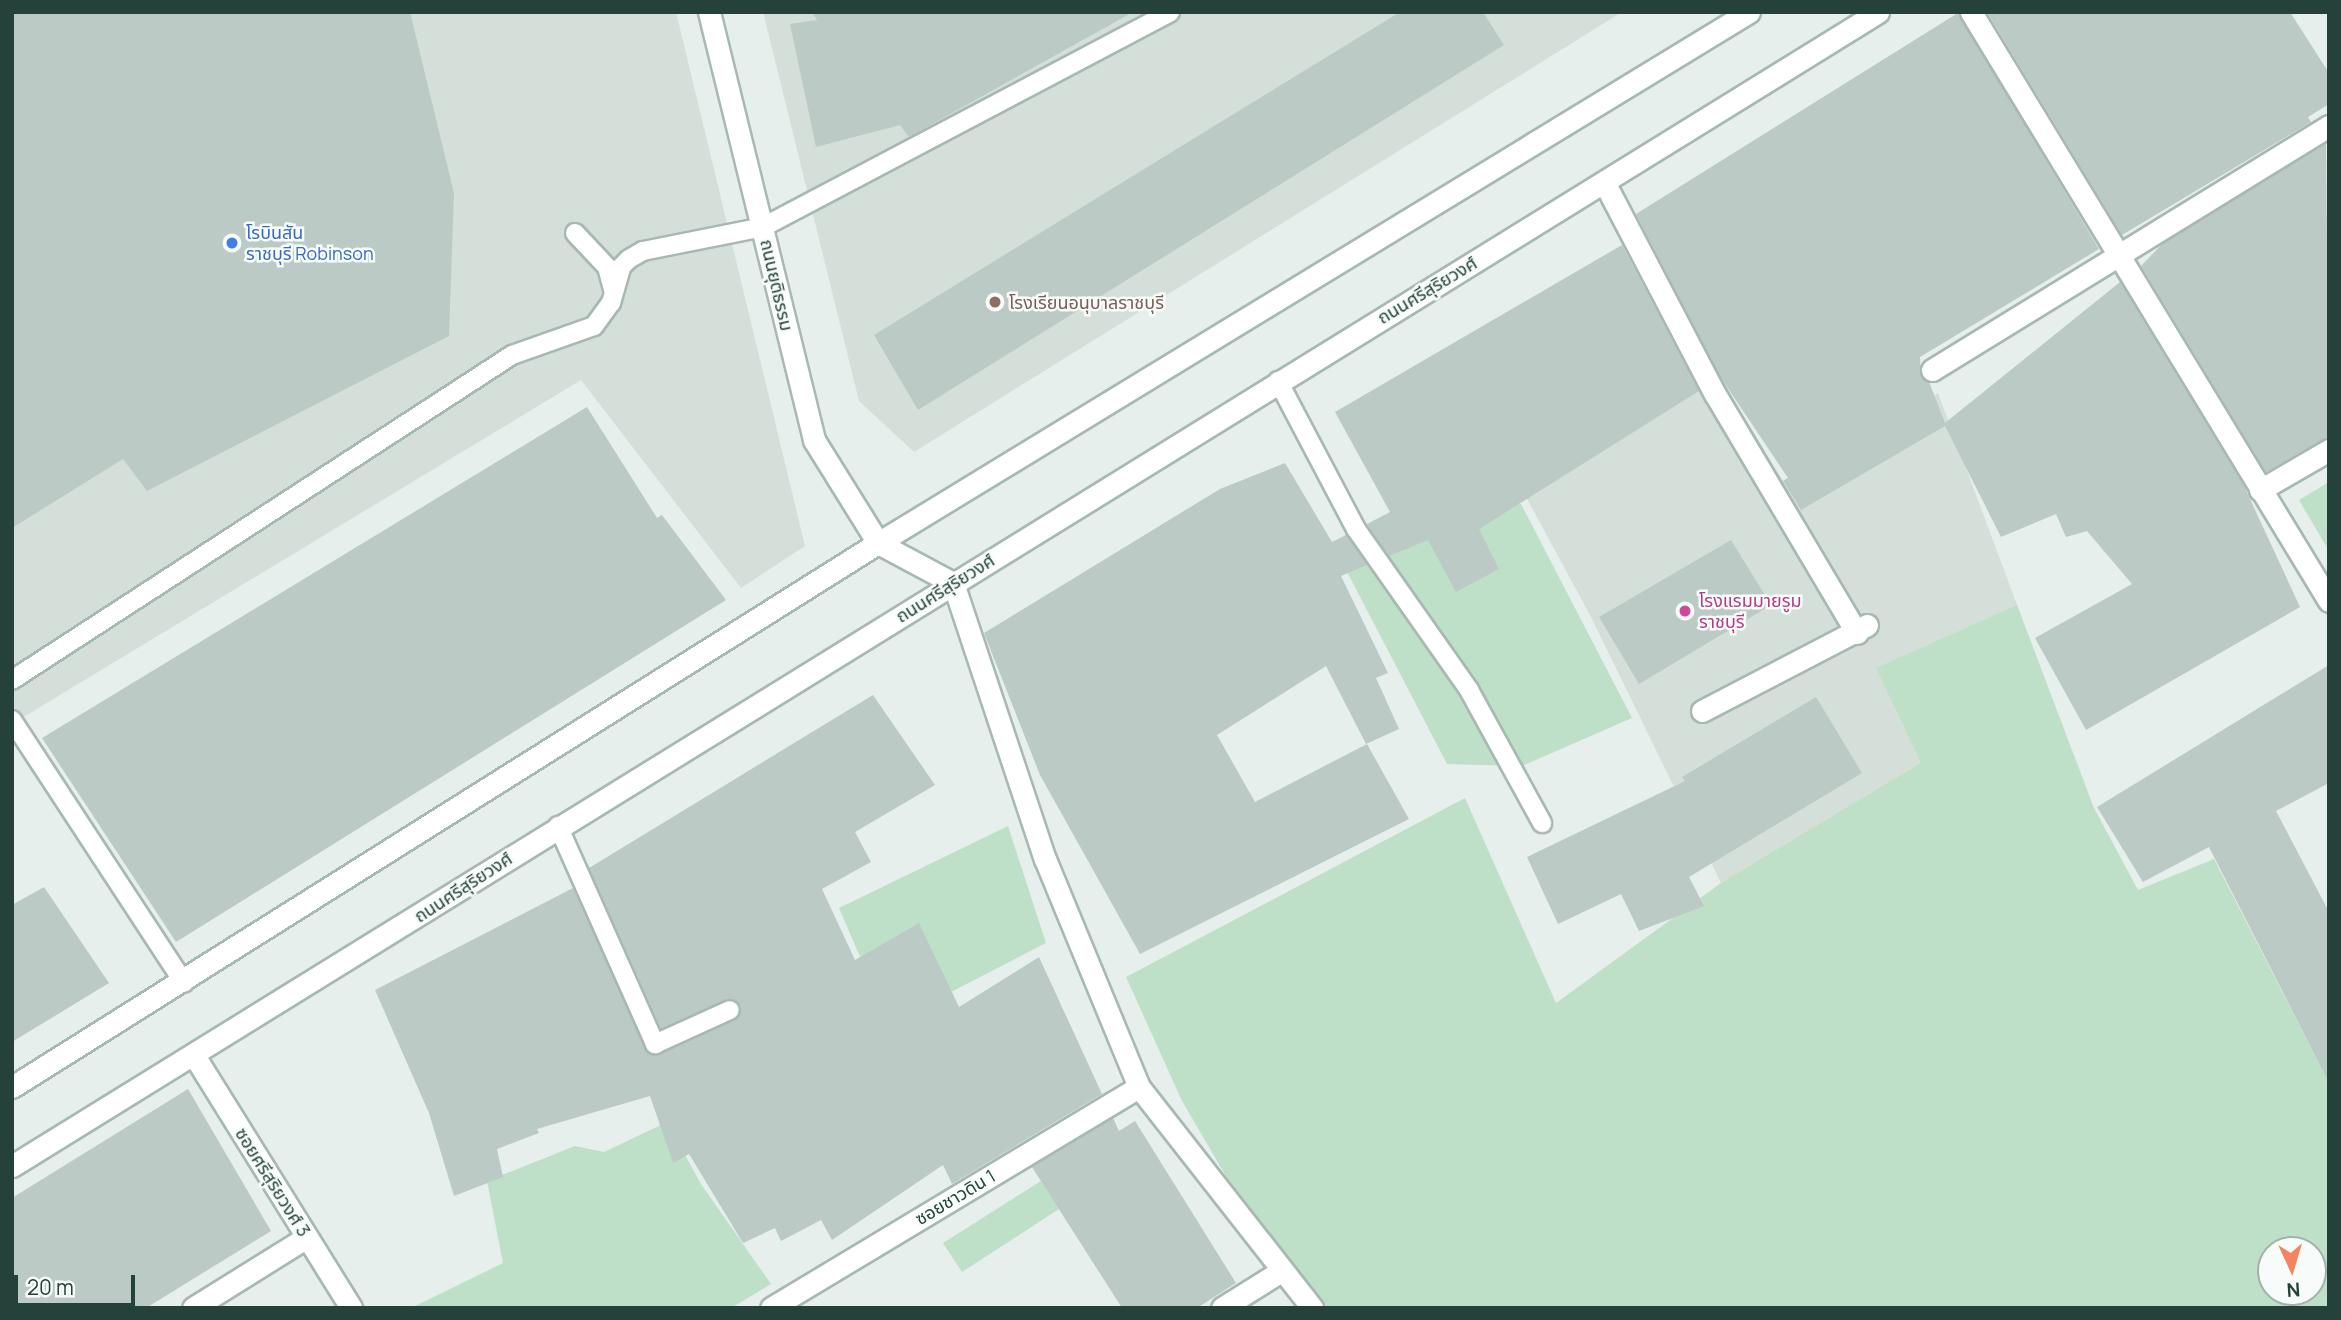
<!DOCTYPE html>
<html>
<head>
<meta charset="utf-8">
<style>
	body { margin:0 }
	#map { position:relative; width:2341px; height:1320px; overflow:hidden; background:#e6efeb; font-family:Manrope,"Noto Sans Thai",sans-serif }
	div>[style] { position:absolute }
	.built>* { inset:0; background:#d4dfda }
	.green>* { inset:0; background:#bfe0c8 }
	.building>* { inset:0; background:#bbcac4 }
	.roads { filter:drop-shadow(2px 0 #a8b8b2) drop-shadow(-2px 0 #a8b8b2) drop-shadow(0 2px #a8b8b2) drop-shadow(0 -2px #a8b8b2) }
	.service>* { height:18px; margin:-9px; padding:0 9px; transform-origin:9px; border-radius:9px; background:#fff }
	.minor>* { height:21px; margin:-10.5px; padding:0 10.5px; transform-origin:10.5px; border-radius:10.5px; background:#fff }
	.tertiary>* { height:21px; margin:-10.5px; padding:0 10.5px; transform-origin:10.5px; border-radius:10.5px; background:#fff }
	.secondary>* { height:21px; margin:-10.5px; padding:0 10.5px; transform-origin:10.5px; border-radius:10.5px; background:#fff }
	.dots>* { width:19px; height:19px; translate:-50% -50%; box-sizing:border-box; border:4px solid #f7fbf9; border-radius:50% }
	span { translate:-50% -50%; white-space:nowrap; text-align:center; line-height:1.15; -webkit-text-stroke:5px #f7fbf9; paint-order:stroke }
	.shop-label { font-size:18px; color:#366cbe }
	.left { translate:0 -50%; text-align:left }
	.street-label { font-size:18px; color:#24423a }
	.education-label { font-size:18px; color:#785e54 }
	.hotel-label { font-size:18px; color:#b23c85 }
	.frame { position:absolute; inset:0; border:14px solid #24423a; pointer-events:none }
	.north { position:absolute; left:2257px; top:1236px; width:70px; height:70px; box-sizing:border-box; background:#f7fbf9; border:2px solid #a3b1ad; border-radius:50%; rotate:176deg; font-size:19px; font-weight:700; line-height:28px; text-align:center; color:#24423a }
	.north::after { content:''; display:block; margin:auto; width:24px; height:32px; background:#f4845f; clip-path:polygon(50% 0,100% 100%,50% 72%,0 100%) }
	.scale { position:absolute; left:14px; top:1275px; width:121px; height:32px; box-sizing:border-box; border:4px solid #24423a; border-top:0; padding-left:9px; font-size:21px; line-height:24px; white-space:nowrap; color:#24423a; -webkit-text-stroke:5px #f7fbf9; paint-order:stroke }
</style>
</head>
<body>
<div id="map">
	<div class="built">
		<div style="clip-path:polygon(12px 12px,676px 12px,805px 546px,741px 588px,581px 380px,12px 724px)"></div>
		<div style="clip-path:polygon(763px 12px,1622px 12px,914px 452px,859px 401px)"></div>
		<div style="clip-path:polygon(1704px 351px,1783px 481px,1938px 393px,2054px 704px,1721px 883px,1590px 615px,1513px 473px)"></div>
	</div>
	<div class="green">
		<div style="clip-path:polygon(2329px 482px,2329px 551px,2299px 500px)"></div>
		<div style="clip-path:polygon(1521px 504px,1632px 718px,1522px 766px,1447px 764px,1332px 543px,1414px 513px)"></div>
		<div style="clip-path:polygon(evenodd,2017px 605px,2094px 808px,2138px 890px,2214px 859px,2329px 1083px,2329px 1308px,1303px 1308px,1182px 1101px,1126px 977px,1465px 798px,1556px 1003px,1721px 883px,1921px 763px,1876px 668px,2017px 605px,2271px 1250px,2313px 1250px,2313px 1292px,2271px 1292px,2271px 1250px)"></div>
		<div style="clip-path:polygon(1008px 826px,1046px 943px,889px 1024px,839px 908px)"></div>
		<div style="clip-path:polygon(667px 1122px,701px 1184px,771px 1284px,731px 1308px,411px 1308px,503px 1263px,487px 1181px,575px 1146px,604px 1152px)"></div>
		<div style="clip-path:polygon(1041px 1181px,1059px 1209px,962px 1272px,943px 1243px)"></div>
	</div>
	<div class="building">
		<div style="clip-path:polygon(12px 12px,410px 12px,454px 193px,449px 336px,147px 491px,123px 459px,12px 528px)"></div>
		<div style="clip-path:polygon(812px 12px,1133px 12px,909px 137px,900px 125px,816px 147px,790px 24px,817px 20px)"></div>
		<div style="clip-path:polygon(1400px 12px,1483px 12px,1504px 45px,918px 410px,874px 335px)"></div>
		<div style="clip-path:polygon(1987px 12px,2290px 12px,2329px 73px,2329px 104px,2308px 117px,2311px 122px,2122px 235px)"></div>
		<div style="clip-path:polygon(1958px 13px,2099px 249px,1920px 357px,1921px 376px,1929px 382px,1945px 423px,2120px 282px,2244px 486px,2300px 607px,2086px 730px,2035px 638px,2132px 584px,2087px 531px,2066px 537px,2056px 514px,2001px 537px,1945px 426px,1801px 510px,1783px 481px,1788px 478px,1721px 378px,1636px 214px)"></div>
		<div style="clip-path:polygon(2326px 143px,2329px 436px,2266px 472px,2141px 266px,2162px 244px)"></div>
		<div style="clip-path:polygon(1622px 245px,1699px 391px,1479px 529px,1499px 569px,1456px 592px,1428px 540px,1389px 556px,1367px 524px,1390px 512px,1335px 412px)"></div>
		<div style="clip-path:polygon(587px 407px,657px 518px,662px 515px,726px 600px,176px 942px,42px 738px)"></div>
		<div style="clip-path:polygon(1285px 463px,1332px 542px,1346px 535px,1367px 565px,1341px 576px,1388px 673px,1376px 678px,1399px 729px,1366px 744px,1326px 666px,1217px 735px,1255px 802px,1367px 744px,1409px 819px,1140px 954px,1040px 775px,984px 633px,1220px 489px)"></div>
		<div style="clip-path:polygon(1731px 540px,1771px 605px,1639px 684px,1599px 617px)"></div>
		<div style="clip-path:polygon(2329px 665px,2329px 783px,2276px 811px,2329px 912px,2329px 1083px,2209px 847px,2143px 882px,2097px 807px)"></div>
		<div style="clip-path:polygon(873px 695px,935px 785px,855px 832px,871px 862px,822px 889px,855px 960px,919px 923px,959px 1007px,1039px 957px,1102px 1094px,952px 1184px,943px 1165px,832px 1240px,821px 1220px,781px 1241px,775px 1228px,743px 1243px,689px 1154px,673px 1163px,650px 1096px,537px 1129px,539px 1133px,497px 1149px,503px 1177px,454px 1196px,429px 1113px,375px 990px,573px 888px,648px 1053px,660px 1054px,735px 1020px,741px 1006px,730px 999px,661px 1029px,589px 868px)"></div>
		<div style="clip-path:polygon(1816px 697px,1862px 773px,1689px 877px,1704px 906px,1639px 931px,1621px 894px,1558px 924px,1527px 857px,1685px 781px,1682px 777px)"></div>
		<div style="clip-path:polygon(44px 887px,109px 983px,12px 1042px,12px 905px)"></div>
		<div style="clip-path:polygon(188px 1089px,271px 1231px,146px 1308px,12px 1308px,12px 1198px)"></div>
		<div style="clip-path:polygon(1113px 1118px,1119px 1131px,1135px 1121px,1236px 1283px,1197px 1308px,1122px 1308px,1032px 1167px)"></div>
	</div>
	<div class="roads">
		<div class="service">
			<div style="left:575px;top:233px;width:47px;rotate:46.7deg"></div>
			<div style="left:607px;top:267px;width:23px;rotate:75deg"></div>
			<div style="left:1278px;top:381px;width:167px;rotate:62.2deg"></div>
			<div style="left:1356px;top:529px;width:197px;rotate:54.9deg"></div>
			<div style="left:1469px;top:690px;width:152px;rotate:61.2deg"></div>
			<div style="left:12px;top:680px;width:596px;rotate:-33.02deg"></div>
			<div style="left:512px;top:355px;width:87px;rotate:-19.5deg"></div>
			<div style="left:594px;top:326px;width:29px;rotate:-54deg"></div>
			<div style="left:611px;top:303px;width:37px;rotate:-74deg"></div>
			<div style="left:621px;top:267px;width:11px;rotate:-45deg"></div>
			<div style="left:629px;top:259px;width:16px;rotate:-30deg"></div>
			<div style="left:643px;top:251px;width:122px;rotate:-11.3deg"></div>
			<div style="left:763px;top:227px;width:460px;rotate:-27.8deg"></div>
			<div style="left:12px;top:720px;width:314px;rotate:56.8deg"></div>
			<div style="left:558px;top:826px;width:239px;rotate:66deg"></div>
			<div style="left:655px;top:1044px;width:82px;rotate:-24.4deg"></div>
		</div>
		<div class="minor">
			<div style="left:1971px;top:12px;width:689px;rotate:58.71deg"></div>
			<div style="left:1604px;top:182px;width:239px;rotate:62.4deg"></div>
			<div style="left:1715px;top:394px;width:278px;rotate:59.3deg"></div>
			<div style="left:1932px;top:370px;width:466px;rotate:-31.6deg"></div>
			<div style="left:2260px;top:490px;width:80px;rotate:-30.1deg"></div>
			<div style="left:878px;top:543px;width:85px;rotate:28.1deg"></div>
			<div style="left:953px;top:583px;width:291px;rotate:71.6deg"></div>
			<div style="left:1045px;top:859px;width:247px;rotate:67.6deg"></div>
			<div style="left:1139px;top:1087px;width:281px;rotate:51.9deg"></div>
			<div style="left:1702px;top:711px;width:186px;rotate:-27.5deg"></div>
			<div style="left:195px;top:1057px;width:296px;rotate:58.1deg"></div>
			<div style="left:193px;top:1308px;width:134px;rotate:-31.9deg"></div>
			<div style="left:771px;top:1308px;width:429px;rotate:-31deg"></div>
			<div style="left:1222px;top:1308px;width:70px;rotate:-32.1deg"></div>
		</div>
		<div class="tertiary">
			<div style="left:709px;top:12px;width:441px;rotate:76.2deg"></div>
			<div style="left:814px;top:440px;width:121px;rotate:58.1deg"></div>
		</div>
		<div class="secondary">
			<div style="left:12px;top:1087px;width:1023px;rotate:-32.14deg"></div>
			<div style="left:878px;top:543px;width:1020px;rotate:-31.37deg"></div>
			<div style="left:12px;top:1166px;width:2194px;rotate:-31.73deg"></div>
		</div>
	</div>
	<div class="dots">
		<div style="left:232px;top:243px;background:#3f7fe0"></div>
		<div style="left:995px;top:302px;background:#8d6e63"></div>
		<div style="left:1685px;top:611px;background:#d1479c"></div>
	</div>
	<div class="shop-label">
		<span class="left" style="left:246px;top:243px">โรบินสัน<br>ราชบุรี Robinson</span>
	</div>
	<div class="street-label">
		<span style="left:777px;top:285px;rotate:77deg">ถนนยุติธรรม</span>
		<span style="left:1427px;top:290px;rotate:-31deg">ถนนศรีสุริยวงศ์</span>
		<span style="left:945px;top:588px;rotate:-32deg">ถนนศรีสุริยวงศ์</span>
		<span style="left:463px;top:887px;rotate:-33deg">ถนนศรีสุริยวงศ์</span>
		<span style="left:273px;top:1182px;rotate:58deg">ซอยศรีสุริยวงศ์ 3</span>
		<span style="left:955px;top:1197px;rotate:-31deg">ซอยชาวดิน 1</span>
	</div>
	<div class="education-label">
		<span class="left" style="left:1009px;top:302px">โรงเรียนอนุบาลราชบุรี</span>
	</div>
	<div class="hotel-label">
		<span class="left" style="left:1699px;top:611px">โรงแรมมายรูม<br>ราชบุรี</span>
	</div>
	<div class="frame"></div>
	<div class="north">N</div>
	<div class="scale">20 m</div>
</div>
</body>
</html>
